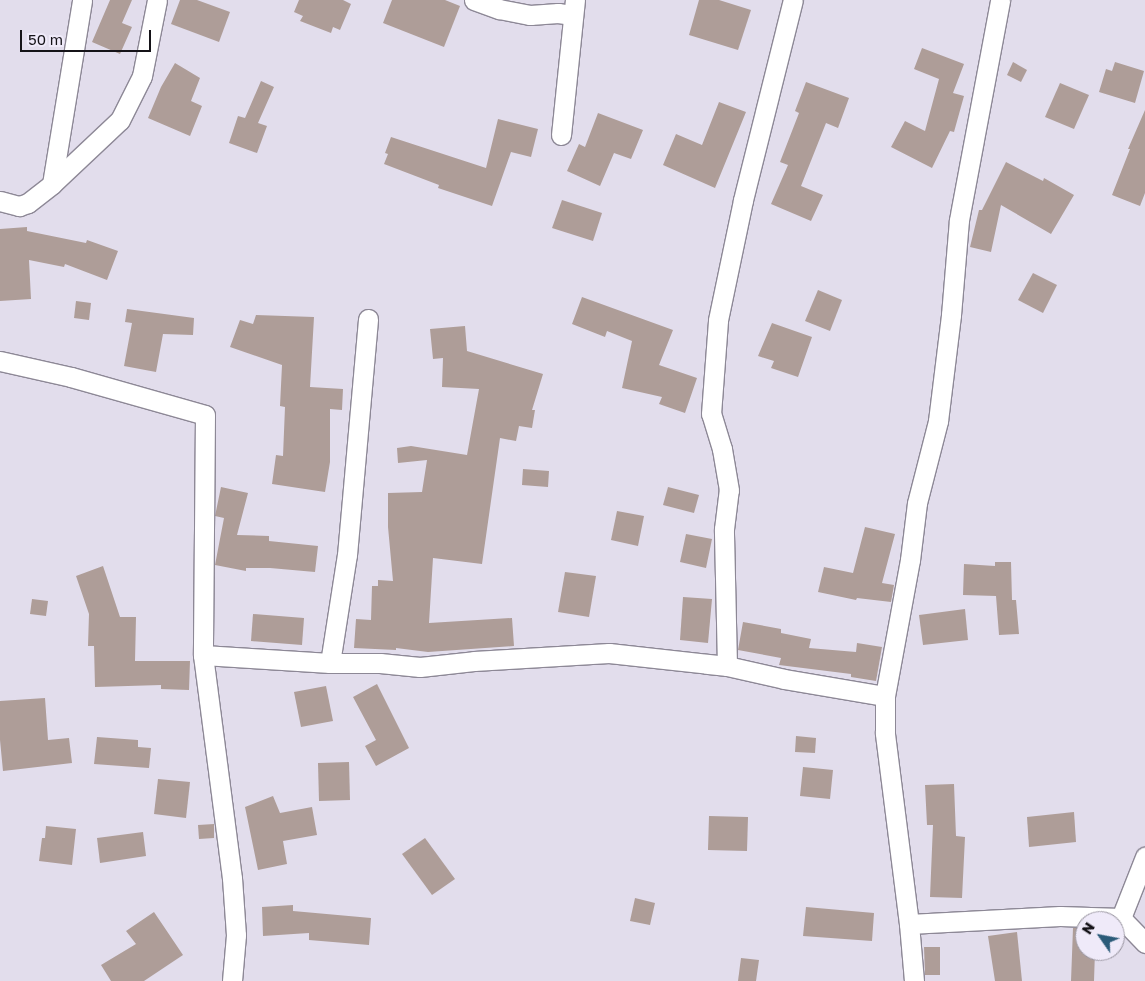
<!DOCTYPE html>
<html>
<head>
<meta charset="utf-8">
<style>
	body { margin:0 }
	#map { position:relative; width:1145px; height:981px; overflow:hidden; background:#e2ddec; font-family:"Golos Text",sans-serif }
	div>[style] { position:absolute }
	.building>* { inset:0; background:#ae9d98 }
	.roads { filter:drop-shadow(1px 0 #8d8896) drop-shadow(-1px 0 #8d8896) drop-shadow(0 1px #8d8896) drop-shadow(0 -1px #8d8896) }
	.minor>* { height:19px; margin:-9.5px; padding:0 9.5px; transform-origin:9.5px; border-radius:9.5px; background:#fff }
	span { translate:-50% -50%; white-space:nowrap; text-align:center; line-height:1.15; -webkit-text-stroke:4px #efeaf9; paint-order:stroke }
	.north { position:absolute; left:1075px; top:911px; width:50px; height:50px; box-sizing:border-box; background:#efeaf9; border:1px solid #98949f; border-radius:50%; rotate:303deg; font-size:14px; font-weight:700; line-height:20px; text-align:center; color:#151318 }
	.north::after { content:''; display:block; margin:auto; width:18px; height:22px; background:#2b5b79; clip-path:polygon(50% 0,100% 100%,50% 72%,0 100%) }
	.scale { position:absolute; left:20px; top:30px; width:131px; height:22px; box-sizing:border-box; border:2px solid #151318; border-top:0; padding-left:6px; font-size:15px; line-height:18px; white-space:nowrap; color:#151318; -webkit-text-stroke:4px #efeaf9; paint-order:stroke }
</style>
</head>
<body>
<div id="map">
	<div class="building">
		<div style="clip-path:polygon(110px 0,132px 0,122px 23px,132px 27px,120px 54px,92px 42px)"></div>
		<div style="clip-path:polygon(180px 0,197px 0,230px 12px,219px 42px,171px 24px)"></div>
		<div style="clip-path:polygon(299px 0,343px 0,351px 4px,340px 30px,333px 27px,331px 33px,300px 21px,303px 16px,294px 12px)"></div>
		<div style="clip-path:polygon(392px 0,445px 0,460px 6px,444px 47px,383px 23px)"></div>
		<div style="clip-path:polygon(699px 0,719px 0,751px 10px,738px 50px,689px 35px)"></div>
		<div style="clip-path:polygon(922px 48px,964px 64px,953px 93px,964px 96px,954px 132px,950px 131px,932px 168px,891px 147px,905px 121px,925px 131px,939px 79px,914px 69px)"></div>
		<div style="clip-path:polygon(1013px 62px,1027px 70px,1021px 82px,1007px 75px)"></div>
		<div style="clip-path:polygon(1115px 62px,1144px 71px,1135px 103px,1099px 92px,1106px 69px,1112px 71px)"></div>
		<div style="clip-path:polygon(175px 63px,200px 78px,191px 101px,202px 106px,190px 136px,148px 118px,161px 87px)"></div>
		<div style="clip-path:polygon(261px 81px,274px 87px,258px 123px,267px 126px,257px 153px,229px 143px,238px 116px,245px 118px)"></div>
		<div style="clip-path:polygon(806px 82px,849px 98px,838px 128px,826px 123px,801px 186px,823px 195px,811px 221px,771px 204px,788px 165px,780px 162px,799px 113px,795px 111px)"></div>
		<div style="clip-path:polygon(1060px 83px,1089px 95px,1074px 129px,1045px 117px)"></div>
		<div style="clip-path:polygon(719px 102px,746px 112px,715px 188px,663px 165px,676px 134px,702px 145px)"></div>
		<div style="clip-path:polygon(1145px 110px,1145px 193px,1140px 206px,1112px 195px,1130px 149px,1128px 149px)"></div>
		<div style="clip-path:polygon(598px 113px,643px 130px,631px 159px,614px 153px,600px 186px,567px 171px,579px 144px,585px 147px)"></div>
		<div style="clip-path:polygon(498px 119px,538px 129px,531px 157px,511px 152px,492px 206px,438px 188px,439px 185px,384px 164px,388px 154px,385px 153px,391px 137px,486px 168px)"></div>
		<div style="clip-path:polygon(1006px 162px,1043px 181px,1044px 178px,1074px 195px,1051px 234px,1001px 205px,991px 252px,970px 247px,979px 210px,982px 210px)"></div>
		<div style="clip-path:polygon(562px 200px,602px 213px,593px 241px,552px 228px)"></div>
		<div style="clip-path:polygon(27px 227px,27px 231px,86px 243px,87px 240px,118px 251px,107px 280px,65px 264px,64px 267px,29px 260px,31px 299px,0 301px,0 229px)"></div>
		<div style="clip-path:polygon(1033px 273px,1057px 285px,1043px 313px,1018px 300px)"></div>
		<div style="clip-path:polygon(818px 290px,842px 300px,830px 331px,805px 321px)"></div>
		<div style="clip-path:polygon(582px 297px,673px 330px,659px 365px,697px 378px,685px 413px,659px 404px,662px 397px,622px 388px,632px 341px,607px 331px,605px 337px,572px 324px)"></div>
		<div style="clip-path:polygon(76px 301px,91px 303px,89px 320px,74px 318px)"></div>
		<div style="clip-path:polygon(127px 309px,194px 318px,193px 335px,163px 334px,156px 372px,124px 366px,132px 323px,125px 322px)"></div>
		<div style="clip-path:polygon(256px 315px,314px 317px,310px 387px,343px 389px,342px 410px,330px 409px,330px 462px,325px 492px,272px 484px,276px 455px,283px 456px,285px 407px,280px 406px,282px 365px,230px 347px,240px 320px,253px 324px)"></div>
		<div style="clip-path:polygon(772px 323px,812px 337px,798px 377px,771px 368px,774px 361px,758px 356px)"></div>
		<div style="clip-path:polygon(465px 326px,467px 351px,543px 374px,532px 410px,535px 410px,532px 428px,519px 426px,516px 441px,500px 438px,482px 564px,433px 558px,429px 623px,512px 618px,514px 646px,428px 652px,396px 648px,396px 650px,354px 648px,356px 619px,371px 620px,372px 586px,378px 586px,378px 580px,393px 581px,388px 527px,388px 493px,422px 492px,427px 460px,398px 463px,397px 448px,411px 446px,467px 455px,479px 389px,442px 387px,443px 358px,433px 359px,430px 329px)"></div>
		<div style="clip-path:polygon(523px 469px,549px 471px,548px 487px,522px 485px)"></div>
		<div style="clip-path:polygon(221px 487px,248px 493px,237px 535px,269px 536px,269px 541px,318px 546px,315px 572px,270px 568px,246px 568px,246px 571px,215px 565px,224px 518px,215px 516px)"></div>
		<div style="clip-path:polygon(668px 487px,699px 495px,694px 513px,663px 505px)"></div>
		<div style="clip-path:polygon(617px 511px,644px 516px,638px 546px,611px 540px)"></div>
		<div style="clip-path:polygon(865px 527px,895px 534px,882px 583px,894px 585px,891px 602px,857px 598px,856px 600px,818px 592px,824px 567px,853px 573px)"></div>
		<div style="clip-path:polygon(686px 534px,712px 539px,706px 568px,680px 562px)"></div>
		<div style="clip-path:polygon(995px 562px,1011px 562px,1012px 600px,1016px 600px,1019px 634px,999px 635px,996px 596px,963px 595px,964px 564px,995px 566px)"></div>
		<div style="clip-path:polygon(103px 566px,120px 617px,136px 617px,135px 661px,190px 661px,189px 690px,161px 689px,161px 685px,95px 687px,94px 646px,88px 646px,89px 614px,76px 576px)"></div>
		<div style="clip-path:polygon(565px 572px,596px 576px,589px 617px,558px 612px)"></div>
		<div style="clip-path:polygon(683px 597px,712px 599px,708px 643px,680px 640px)"></div>
		<div style="clip-path:polygon(32px 599px,48px 601px,46px 616px,30px 614px)"></div>
		<div style="clip-path:polygon(965px 609px,968px 640px,923px 645px,919px 615px)"></div>
		<div style="clip-path:polygon(253px 614px,304px 618px,302px 645px,251px 641px)"></div>
		<div style="clip-path:polygon(743px 622px,781px 629px,781px 633px,811px 639px,809px 648px,856px 652px,857px 643px,882px 647px,876px 681px,851px 677px,851px 674px,779px 665px,781px 658px,738px 650px)"></div>
		<div style="clip-path:polygon(377px 684px,409px 748px,376px 766px,365px 746px,376px 740px,353px 697px)"></div>
		<div style="clip-path:polygon(326px 686px,333px 721px,301px 727px,294px 692px)"></div>
		<div style="clip-path:polygon(45px 698px,48px 740px,69px 738px,72px 763px,3px 771px,0 740px,0 701px)"></div>
		<div style="clip-path:polygon(796px 736px,816px 738px,815px 753px,795px 752px)"></div>
		<div style="clip-path:polygon(97px 737px,138px 740px,138px 747px,151px 748px,149px 768px,94px 764px)"></div>
		<div style="clip-path:polygon(349px 762px,350px 800px,319px 801px,318px 763px)"></div>
		<div style="clip-path:polygon(803px 767px,833px 770px,830px 799px,800px 796px)"></div>
		<div style="clip-path:polygon(158px 779px,190px 782px,186px 818px,154px 814px)"></div>
		<div style="clip-path:polygon(954px 784px,956px 836px,965px 837px,962px 898px,930px 897px,933px 825px,927px 825px,925px 785px)"></div>
		<div style="clip-path:polygon(273px 796px,280px 813px,312px 807px,317px 835px,283px 841px,287px 864px,258px 870px,245px 807px)"></div>
		<div style="clip-path:polygon(1074px 812px,1076px 842px,1029px 847px,1027px 817px)"></div>
		<div style="clip-path:polygon(709px 816px,748px 817px,747px 851px,708px 850px)"></div>
		<div style="clip-path:polygon(214px 824px,214px 838px,199px 839px,198px 825px)"></div>
		<div style="clip-path:polygon(46px 826px,76px 829px,72px 865px,39px 861px,42px 838px,45px 838px)"></div>
		<div style="clip-path:polygon(143px 832px,146px 856px,100px 863px,97px 838px)"></div>
		<div style="clip-path:polygon(425px 838px,455px 879px,432px 895px,402px 854px)"></div>
		<div style="clip-path:polygon(635px 898px,655px 903px,650px 925px,630px 921px)"></div>
		<div style="clip-path:polygon(293px 905px,293px 911px,371px 918px,369px 945px,309px 940px,309px 933px,263px 936px,262px 907px)"></div>
		<div style="clip-path:polygon(806px 907px,874px 913px,872px 941px,803px 936px)"></div>
		<div style="clip-path:polygon(154px 912px,183px 955px,144px 981px,111px 981px,101px 965px,136px 944px,126px 931px)"></div>
		<div style="clip-path:polygon(1073px 928px,1085px 928px,1085px 951px,1095px 951px,1094px 981px,1071px 981px)"></div>
		<div style="clip-path:polygon(1017px 932px,1022px 981px,995px 981px,988px 936px)"></div>
		<div style="clip-path:polygon(924px 947px,940px 947px,940px 975px,925px 975px)"></div>
		<div style="clip-path:polygon(741px 958px,759px 960px,756px 981px,738px 981px)"></div>
	</div>
	<div class="roads">
		<div class="minor">
			<div style="left:474px;top:0;width:27px;rotate:20deg"></div>
			<div style="left:499px;top:9px;width:32px;rotate:11deg"></div>
			<div style="left:530px;top:15px;width:28px;rotate:-4deg"></div>
			<div style="left:558px;top:13px;width:15px;rotate:8deg"></div>
			<div style="left:561px;top:135px;width:136px;rotate:-84.1deg"></div>
			<div style="left:52px;top:184px;width:93px;rotate:-43.3deg"></div>
			<div style="left:120px;top:120px;width:49px;rotate:-63.4deg"></div>
			<div style="left:142px;top:76px;width:77px;rotate:-78.8deg"></div>
			<div style="left:0;top:201px;width:20px;rotate:15deg"></div>
			<div style="left:19px;top:206px;width:9px;rotate:-18deg"></div>
			<div style="left:28px;top:203px;width:31px;rotate:-38deg"></div>
			<div style="left:52px;top:184px;width:186px;rotate:-80.7deg"></div>
			<div style="left:0;top:361px;width:73px;rotate:12.7deg"></div>
			<div style="left:71px;top:377px;width:139px;rotate:15.8deg"></div>
			<div style="left:205px;top:415px;width:240px;rotate:90.5deg"></div>
			<div style="left:203px;top:655px;width:225px;rotate:82.6deg"></div>
			<div style="left:232px;top:878px;width:57px;rotate:86deg"></div>
			<div style="left:236px;top:935px;width:46px;rotate:95deg"></div>
			<div style="left:203px;top:655px;width:127px;rotate:3.6deg"></div>
			<div style="left:330px;top:663px;width:50px"></div>
			<div style="left:380px;top:663px;width:40px;rotate:5.7deg"></div>
			<div style="left:420px;top:667px;width:54px;rotate:-6.3deg"></div>
			<div style="left:474px;top:661px;width:135px;rotate:-3.4deg"></div>
			<div style="left:609px;top:653px;width:119px;rotate:6.3deg"></div>
			<div style="left:727px;top:666px;width:58px;rotate:12.8deg"></div>
			<div style="left:784px;top:679px;width:102px;rotate:9.6deg"></div>
			<div style="left:330px;top:663px;width:109px;rotate:-81.1deg"></div>
			<div style="left:347px;top:555px;width:237px;rotate:-84.9deg"></div>
			<div style="left:727px;top:666px;width:137px;rotate:-91.3deg"></div>
			<div style="left:724px;top:529px;width:39px;rotate:-83deg"></div>
			<div style="left:729px;top:490px;width:42px;rotate:-99.7deg"></div>
			<div style="left:722px;top:449px;width:37px;rotate:-107deg"></div>
			<div style="left:711px;top:414px;width:94px;rotate:-85.7deg"></div>
			<div style="left:718px;top:320px;width:123px;rotate:-78.2deg"></div>
			<div style="left:743px;top:200px;width:206px;rotate:-76deg"></div>
			<div style="left:1121px;top:918px;width:66px;rotate:-68.5deg"></div>
			<div style="left:909px;top:924px;width:151px;rotate:-3deg"></div>
			<div style="left:1060px;top:916px;width:61px;rotate:1.9deg"></div>
			<div style="left:1121px;top:918px;width:35px;rotate:46deg"></div>
			<div style="left:914px;top:981px;width:57px;rotate:-95deg"></div>
			<div style="left:909px;top:924px;width:193px;rotate:-97.2deg"></div>
			<div style="left:885px;top:733px;width:37px;rotate:-90deg"></div>
			<div style="left:885px;top:696px;width:138px;rotate:-79.6deg"></div>
			<div style="left:910px;top:560px;width:57px;rotate:-83deg"></div>
			<div style="left:917px;top:503px;width:85px;rotate:-75.6deg"></div>
			<div style="left:938px;top:421px;width:107px;rotate:-83deg"></div>
			<div style="left:951px;top:315px;width:95px;rotate:-85.2deg"></div>
			<div style="left:959px;top:220px;width:224px;rotate:-79.4deg"></div>
		</div>
	</div>
	<div class="north">N</div>
	<div class="scale">50 m</div>
</div>
</body>
</html>
